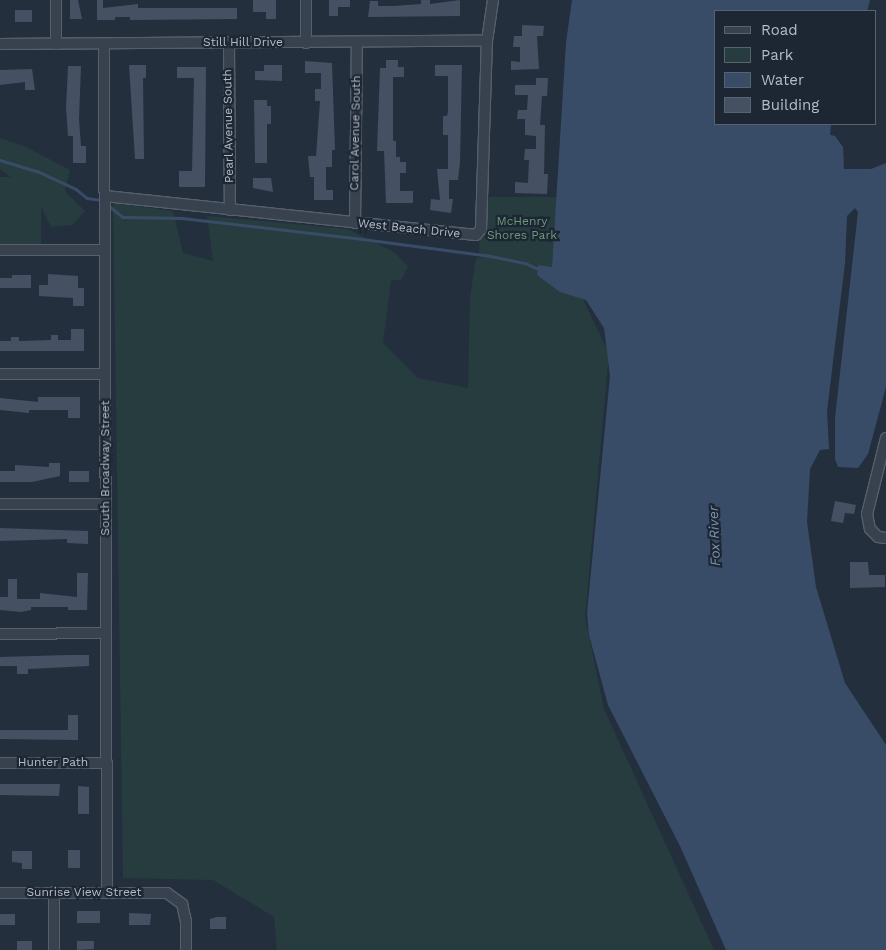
<!DOCTYPE html>
<html>
<head>
<meta charset="utf-8">
<style>
	body { margin:0 }
	#map { position:relative; width:886px; height:950px; overflow:hidden; background:#242f3e; font-family:"Work Sans",sans-serif }
	div>[style] { position:absolute }
	.green>* { inset:0; background:#263c3f }
	.water>* { inset:0; background:#394c67 }
	.stream>* { height:2.5px; margin:-1.25px; padding:0 1.25px; transform-origin:1.25px; border-radius:1.25px; background:#394c67 }
	.building>* { inset:0; background:#455162 }
	.roads { filter:drop-shadow(1px 0 #565f6c) drop-shadow(-1px 0 #565f6c) drop-shadow(0 1px #565f6c) drop-shadow(0 -1px #565f6c) }
	.street>* { height:10px; margin:-5px; padding:0 5px; transform-origin:5px; border-radius:5px; background:#38414e }
	span { translate:-50% -50%; white-space:nowrap; text-align:center; line-height:1.15; -webkit-text-stroke:4.5px #1d2633; paint-order:stroke }
	.street-label { font-size:12px; color:#b4bcc9 }
	.park-label { font-size:12px; color:#6b9a76 }
	.water-label { font-size:14px; color:#7c92b1; font-style:italic }
	.legend { position:absolute; left:714px; top:10px; width:162px; height:115px; box-sizing:border-box; background:#1d2633; border:1px solid #59626f; margin:0; padding:6px 9px; list-style:none; font-size:15px; color:#b4bcc9 }
	.legend li { display:flex; align-items:center; gap:10px; height:25px }
	.legend b { width:25px; border:1px solid #59626f }
</style>
</head>
<body>
<div id="map">
	<div class="green">
		<div style="clip-path:polygon(0 138px,26px 147px,70px 170px,65px 191px,85px 211px,72px 225px,51px 227px,41px 207px,41px 250px,0 250px,0 177px,11px 177px,0 169px)"></div>
		<div style="clip-path:polygon(482px 197px,557px 197px,552px 267px,537px 265px,537px 275px,565px 291px,582px 297px,609px 354px,585px 617px,604px 709px,714px 950px,277px 950px,274px 917px,213px 880px,123px 878px,113px 203px,173px 211px,183px 253px,213px 261px,207px 216px,347px 229px,394px 252px,408px 266px,402px 279px,391px 281px,383px 343px,418px 378px,468px 388px,470px 297px,476px 258px,495px 256px,479px 253px)"></div>
	</div>
	<div class="water">
		<div style="clip-path:polygon(572px 0,870px 0,867px 11px,715px 11px,715px 124px,831px 124px,830px 135px,835px 136px,843px 147px,844px 169px,871px 169px,886px 163px,886px 387px,868px 454px,858px 468px,838px 467px,835px 459px,835px 418px,858px 212px,855px 208px,847px 216px,845px 263px,827px 411px,829px 449px,820px 450px,810px 469px,807px 522px,816px 587px,845px 683px,886px 745px,886px 950px,726px 950px,680px 846px,608px 705px,589px 635px,587px 613px,610px 376px,604px 328px,586px 300px,560px 292px,537px 275px,538px 265px,552px 267px,566px 43px)"></div>
	</div>
	<div class="stream">
		<div style="left:0;top:160px;width:39px;rotate:17deg"></div>
		<div style="left:37px;top:171px;width:43px;rotate:24.8deg"></div>
		<div style="left:76px;top:189px;width:14px;rotate:39deg"></div>
		<div style="left:87px;top:198px;width:14px;rotate:8deg"></div>
		<div style="left:108px;top:205px;width:19px;rotate:39deg"></div>
		<div style="left:123px;top:217px;width:59px;rotate:1deg"></div>
		<div style="left:182px;top:218px;width:166px;rotate:6.6deg"></div>
		<div style="left:347px;top:237px;width:145px;rotate:7.5deg"></div>
		<div style="left:491px;top:256px;width:35px;rotate:12deg"></div>
		<div style="left:525px;top:263px;width:17px;rotate:24deg"></div>
	</div>
	<div class="building">
		<div style="clip-path:polygon(70px 0,78px 0,82px 19px,70px 19px)"></div>
		<div style="clip-path:polygon(97px 0,103px 0,103px 8px,138px 4px,138px 8px,237px 8px,237px 19px,130px 20px,130px 17px,115px 17px,115px 20px,97px 20px)"></div>
		<div style="clip-path:polygon(253px 0,276px 0,276px 19px,266px 19px,266px 12px,253px 12px)"></div>
		<div style="clip-path:polygon(329px 0,350px 0,350px 7px,338px 7px,338px 16px,329px 16px)"></div>
		<div style="clip-path:polygon(421px 0,430px 0,430px 4px,460px 0,460px 16px,368px 17px,370px 1px,378px 1px,378px 6px,394px 6px,421px 4px)"></div>
		<div style="clip-path:polygon(15px 10px,32px 10px,32px 22px,15px 22px)"></div>
		<div style="clip-path:polygon(522px 25px,544px 26px,543px 36px,537px 36px,539px 69px,511px 70px,511px 61px,520px 62px,520px 47px,513px 47px,514px 36px,522px 36px)"></div>
		<div style="clip-path:polygon(386px 60px,398px 60px,398px 67px,404px 67px,404px 77px,393px 77px,393px 141px,396px 141px,396px 157px,400px 157px,400px 162px,406px 162px,406px 173px,400px 173px,400px 191px,413px 191px,413px 203px,386px 203px,384px 151px,377px 151px,380px 68px,386px 68px)"></div>
		<div style="clip-path:polygon(305px 61px,332px 63px,335px 150px,332px 150px,332px 167px,326px 167px,326px 190px,333px 190px,333px 200px,314px 200px,314px 177px,310px 177px,308px 156px,316px 156px,320px 101px,315px 101px,315px 89px,321px 89px,321px 73px,305px 73px)"></div>
		<div style="clip-path:polygon(129px 65px,146px 65px,146px 78px,143px 78px,144px 159px,135px 159px)"></div>
		<div style="clip-path:polygon(264px 65px,282px 65px,282px 81px,255px 80px,255px 71px,264px 71px)"></div>
		<div style="clip-path:polygon(435px 65px,462px 65px,460px 162px,458px 180px,449px 180px,449px 199px,453px 199px,451px 213px,430px 210px,431px 199px,440px 200px,437px 169px,448px 169px,448px 135px,443px 135px,443px 116px,447px 116px,448px 111px,448px 76px,435px 76px)"></div>
		<div style="clip-path:polygon(68px 66px,81px 66px,79px 119px,81px 146px,86px 146px,86px 163px,73px 163px,73px 136px,68px 136px,66px 108px)"></div>
		<div style="clip-path:polygon(177px 67px,206px 67px,205px 187px,179px 187px,179px 171px,192px 171px,194px 78px,177px 78px)"></div>
		<div style="clip-path:polygon(32px 69px,35px 90px,25px 90px,25px 82px,0 85px,0 70px)"></div>
		<div style="clip-path:polygon(536px 78px,548px 78px,547px 96px,542px 96px,540px 125px,545px 125px,544px 174px,548px 174px,547px 194px,515px 193px,515px 182px,528px 183px,529px 160px,524px 160px,525px 149px,536px 149px,536px 136px,525px 135px,525px 119px,517px 119px,518px 110px,527px 110px,528px 95px,515px 95px,515px 85px,536px 85px)"></div>
		<div style="clip-path:polygon(254px 100px,267px 100px,267px 106px,271px 106px,271px 124px,267px 124px,267px 163px,255px 163px)"></div>
		<div style="clip-path:polygon(253px 178px,271px 178px,273px 192px,253px 188px)"></div>
		<div style="clip-path:polygon(48px 274px,78px 276px,78px 288px,84px 288px,84px 306px,73px 306px,73px 298px,39px 296px,39px 285px,48px 285px)"></div>
		<div style="clip-path:polygon(12px 275px,31px 275px,31px 288px,0 288px,0 278px,12px 278px)"></div>
		<div style="clip-path:polygon(71px 329px,84px 329px,84px 351px,0 351px,0 341px,11px 341px,11px 337px,19px 337px,19px 341px,51px 340px,51px 335px,58px 335px,58px 340px,71px 340px)"></div>
		<div style="clip-path:polygon(38px 397px,80px 397px,80px 418px,68px 418px,68px 410px,29px 410px,29px 413px,0 410px,0 398px,38px 402px)"></div>
		<div style="clip-path:polygon(49px 463px,60px 463px,60px 476px,32px 482px,0 482px,0 471px,15px 471px,15px 465px,49px 467px)"></div>
		<div style="clip-path:polygon(69px 471px,89px 471px,89px 482px,69px 482px)"></div>
		<div style="clip-path:polygon(835px 501px,856px 505px,854px 514px,845px 513px,843px 523px,831px 521px)"></div>
		<div style="clip-path:polygon(0 528px,88px 531px,88px 544px,67px 543px,67px 539px,0 541px)"></div>
		<div style="clip-path:polygon(850px 562px,868px 562px,869px 575px,885px 575px,885px 587px,850px 588px)"></div>
		<div style="clip-path:polygon(77px 573px,88px 573px,87px 610px,68px 610px,68px 607px,31px 607px,31px 610px,21px 612px,0 610px,0 597px,8px 597px,8px 579px,17px 579px,17px 599px,40px 599px,40px 593px,77px 597px)"></div>
		<div style="clip-path:polygon(69px 655px,89px 655px,89px 666px,28px 669px,28px 674px,17px 674px,17px 666px,0 666px,0 657px)"></div>
		<div style="clip-path:polygon(68px 715px,78px 715px,78px 740px,0 739px,0 730px,68px 730px)"></div>
		<div style="clip-path:polygon(0 784px,60px 784px,59px 796px,0 795px)"></div>
		<div style="clip-path:polygon(78px 786px,89px 787px,89px 814px,78px 814px)"></div>
		<div style="clip-path:polygon(68px 850px,80px 850px,80px 868px,68px 868px)"></div>
		<div style="clip-path:polygon(12px 851px,32px 851px,32px 869px,22px 869px,22px 863px,12px 862px)"></div>
		<div style="clip-path:polygon(77px 911px,100px 911px,100px 923px,77px 923px)"></div>
		<div style="clip-path:polygon(129px 913px,151px 914px,150px 925px,129px 925px)"></div>
		<div style="clip-path:polygon(0 914px,15px 914px,15px 925px,0 925px)"></div>
		<div style="clip-path:polygon(217px 917px,226px 917px,226px 929px,210px 929px,210px 919px)"></div>
		<div style="clip-path:polygon(17px 941px,32px 941px,32px 950px,17px 950px)"></div>
		<div style="clip-path:polygon(77px 941px,94px 941px,94px 949px,77px 950px)"></div>
	</div>
	<div class="roads">
		<div class="street">
			<div style="left:306px;top:0;width:43px;rotate:90deg"></div>
			<div style="left:229px;top:42px;width:168px;rotate:89.7deg"></div>
			<div style="left:0;top:44px;width:487px;rotate:-0.4deg"></div>
			<div style="left:56px;top:44px;width:44px;rotate:-90deg"></div>
			<div style="left:104px;top:45px;width:846px;rotate:89.8deg"></div>
			<div style="left:105px;top:196px;width:373px;rotate:6deg"></div>
			<div style="left:476px;top:235px;width:8px;rotate:-50deg"></div>
			<div style="left:481px;top:229px;width:188px;rotate:-88.2deg"></div>
			<div style="left:487px;top:41px;width:41px;rotate:-81.7deg"></div>
			<div style="left:355px;top:223px;width:181px;rotate:-89.4deg"></div>
			<div style="left:0;top:250px;width:105px"></div>
			<div style="left:0;top:374px;width:105px"></div>
			<div style="left:886px;top:438px;width:78px;rotate:104deg"></div>
			<div style="left:867px;top:514px;width:15px;rotate:79deg"></div>
			<div style="left:870px;top:529px;width:11px;rotate:45deg"></div>
			<div style="left:878px;top:537px;width:8px;rotate:7deg"></div>
			<div style="left:0;top:504px;width:106px"></div>
			<div style="left:0;top:634px;width:106px;rotate:-0.5deg"></div>
			<div style="left:0;top:763px;width:107px"></div>
			<div style="left:54px;top:892px;width:58px;rotate:90deg"></div>
			<div style="left:0;top:893px;width:167px"></div>
			<div style="left:167px;top:893px;width:19px;rotate:36deg"></div>
			<div style="left:182px;top:904px;width:17px;rotate:77deg"></div>
			<div style="left:186px;top:921px;width:29px;rotate:90deg"></div>
		</div>
	</div>
	<div class="street-label">
		<span style="left:243px;top:43px">Still Hill Drive</span>
		<span style="left:229px;top:126px;rotate:-91deg">Pearl Avenue South</span>
		<span style="left:356px;top:133px;rotate:-89deg">Carol Avenue South</span>
		<span style="left:409px;top:229px;rotate:6deg">West Beach Drive</span>
		<span style="left:106px;top:468px;rotate:-90deg">South Broadway Street</span>
		<span style="left:53px;top:763px">Hunter Path</span>
		<span style="left:84px;top:893px">Sunrise View Street</span>
	</div>
	<div class="park-label">
		<span style="left:522px;top:229px">McHenry<br>Shores Park</span>
	</div>
	<div class="water-label">
		<span style="left:714px;top:536px;rotate:-92deg">Fox River</span>
	</div>
	<ul class="legend">
	<li><b style="height:6px;background:#38414e"></b>Road</li>
	<li><b style="height:14px;background:#263c3f"></b>Park</li>
	<li><b style="height:14px;background:#394c67"></b>Water</li>
	<li><b style="height:14px;background:#455162"></b>Building</li>
	</ul>
</div>
</body>
</html>
